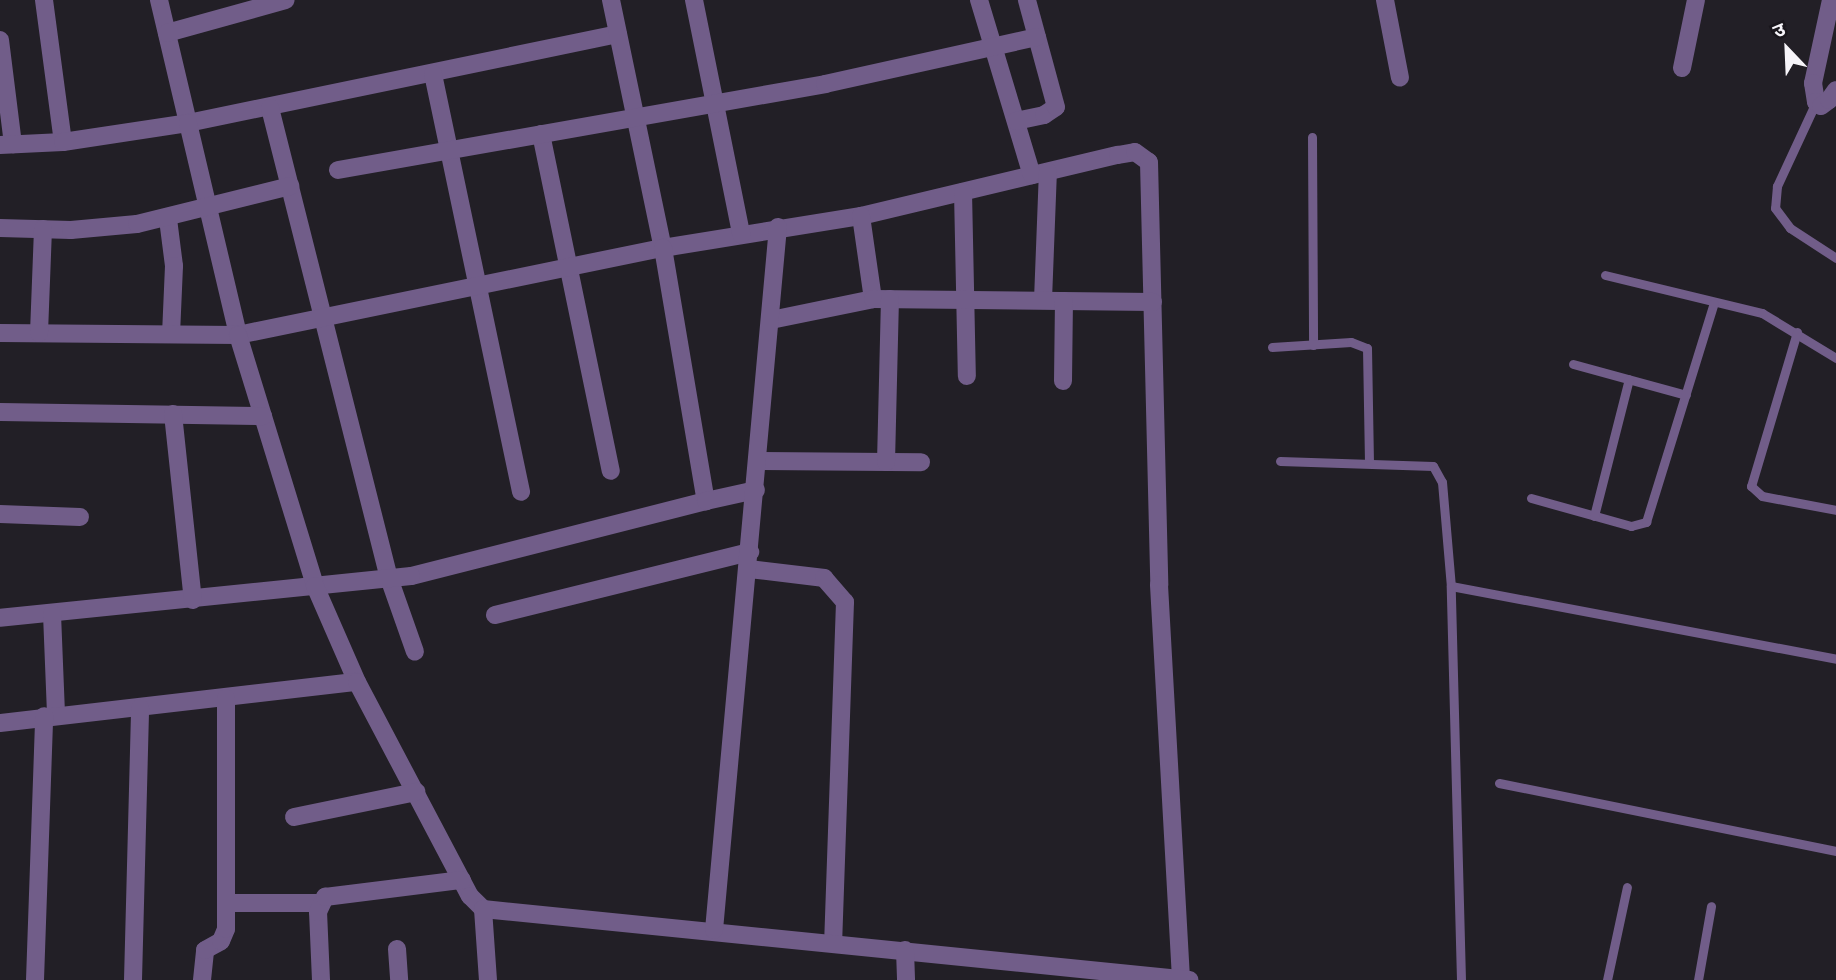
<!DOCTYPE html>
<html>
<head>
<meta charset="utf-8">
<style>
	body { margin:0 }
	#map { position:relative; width:1836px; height:980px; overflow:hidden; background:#221f26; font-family:"Golos Text","Noto Sans Devanagari",sans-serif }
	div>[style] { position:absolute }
	.service>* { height:9px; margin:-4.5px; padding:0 4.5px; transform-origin:4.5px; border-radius:4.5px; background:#715d89 }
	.minor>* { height:18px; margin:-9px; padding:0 9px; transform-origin:9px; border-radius:9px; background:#715d89 }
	span { translate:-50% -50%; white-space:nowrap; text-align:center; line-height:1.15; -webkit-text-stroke:5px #19161c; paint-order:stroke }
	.north { position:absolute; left:1752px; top:14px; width:70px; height:70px; -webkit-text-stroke:5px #19161c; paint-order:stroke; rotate:337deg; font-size:19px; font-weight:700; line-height:28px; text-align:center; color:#f6f4f9 }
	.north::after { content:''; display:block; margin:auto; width:24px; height:32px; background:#f6f4f9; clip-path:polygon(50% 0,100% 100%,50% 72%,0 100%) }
</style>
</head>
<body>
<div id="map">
	<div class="service">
		<div style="left:1816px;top:102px;width:93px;rotate:114.9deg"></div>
		<div style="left:1777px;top:186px;width:22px;rotate:95deg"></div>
		<div style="left:1775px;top:208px;width:25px;rotate:53deg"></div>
		<div style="left:1790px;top:228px;width:55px;rotate:33.1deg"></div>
		<div style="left:1312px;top:137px;width:208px;rotate:89.7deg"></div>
		<div style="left:1605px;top:275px;width:162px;rotate:13.6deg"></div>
		<div style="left:1762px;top:313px;width:87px;rotate:31.3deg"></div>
		<div style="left:1797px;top:332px;width:161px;rotate:106.6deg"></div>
		<div style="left:1751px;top:486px;width:15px;rotate:42deg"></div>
		<div style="left:1762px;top:496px;width:75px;rotate:10.7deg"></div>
		<div style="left:1272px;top:347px;width:79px;rotate:-3.6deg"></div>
		<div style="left:1351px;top:342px;width:17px;rotate:21deg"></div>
		<div style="left:1367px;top:348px;width:115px;rotate:89deg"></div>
		<div style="left:1573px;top:364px;width:117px;rotate:15.3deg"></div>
		<div style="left:1280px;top:461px;width:153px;rotate:1.9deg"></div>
		<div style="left:1433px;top:466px;width:18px;rotate:61deg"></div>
		<div style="left:1442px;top:482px;width:104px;rotate:85.1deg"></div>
		<div style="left:1531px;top:498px;width:104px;rotate:15.6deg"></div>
		<div style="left:1631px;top:526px;width:16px;rotate:-15deg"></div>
		<div style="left:1646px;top:522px;width:229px;rotate:-72.8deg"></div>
		<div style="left:1594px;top:516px;width:141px;rotate:-75.7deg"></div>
		<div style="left:1499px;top:783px;width:344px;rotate:11.4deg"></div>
		<div style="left:1461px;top:980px;width:394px;rotate:-91.5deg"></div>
		<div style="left:1451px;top:586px;width:392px;rotate:10.7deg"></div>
		<div style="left:1607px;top:980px;width:95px;rotate:-77.9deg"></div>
		<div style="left:1698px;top:980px;width:75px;rotate:-80deg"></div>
	</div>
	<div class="minor">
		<div style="left:44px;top:0;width:143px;rotate:82.4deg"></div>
		<div style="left:159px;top:0;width:126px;rotate:76.7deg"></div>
		<div style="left:188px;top:123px;width:439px;rotate:-11.7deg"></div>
		<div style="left:611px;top:0;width:253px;rotate:78.2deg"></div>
		<div style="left:663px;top:248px;width:201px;rotate:-9.2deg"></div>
		<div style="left:861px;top:216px;width:264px;rotate:-13.4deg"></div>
		<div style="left:1118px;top:155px;width:17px;rotate:-10deg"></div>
		<div style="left:1135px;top:152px;width:17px;rotate:36deg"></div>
		<div style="left:1149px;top:162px;width:423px;rotate:88.6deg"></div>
		<div style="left:1159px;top:585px;width:395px;rotate:86.8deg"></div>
		<div style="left:694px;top:0;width:239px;rotate:78.6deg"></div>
		<div style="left:979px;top:0;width:183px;rotate:73.2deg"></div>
		<div style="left:1385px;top:0;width:79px;rotate:79.1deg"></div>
		<div style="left:1831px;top:0;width:85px;rotate:102.2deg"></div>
		<div style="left:1813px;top:83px;width:19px;rotate:81deg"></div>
		<div style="left:1816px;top:102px;width:6px;rotate:39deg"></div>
		<div style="left:1821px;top:106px;width:10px;rotate:-37deg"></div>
		<div style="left:1829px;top:100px;width:12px;rotate:-55deg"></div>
		<div style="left:167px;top:33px;width:123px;rotate:-15.5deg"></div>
		<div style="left:0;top:40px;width:105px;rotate:82.9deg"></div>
		<div style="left:1682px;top:68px;width:69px;rotate:-78.4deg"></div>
		<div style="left:433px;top:74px;width:427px;rotate:78.1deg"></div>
		<div style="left:270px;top:108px;width:485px;rotate:75.8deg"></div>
		<div style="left:389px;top:578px;width:78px;rotate:70.6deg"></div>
		<div style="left:1016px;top:121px;width:29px;rotate:-12deg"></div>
		<div style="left:1044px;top:115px;width:14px;rotate:-34deg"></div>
		<div style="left:1056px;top:107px;width:111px;rotate:-105.2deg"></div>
		<div style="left:541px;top:134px;width:344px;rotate:78.3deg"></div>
		<div style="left:0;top:145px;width:63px;rotate:-2.7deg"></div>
		<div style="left:63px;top:142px;width:126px;rotate:-8.6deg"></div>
		<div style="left:188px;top:123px;width:218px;rotate:76.7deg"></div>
		<div style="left:238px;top:335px;width:434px;rotate:-11.6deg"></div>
		<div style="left:663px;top:248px;width:257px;rotate:80.4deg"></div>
		<div style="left:706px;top:501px;width:304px;rotate:165.7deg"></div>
		<div style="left:411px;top:576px;width:413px;rotate:174.2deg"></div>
		<div style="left:338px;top:170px;width:495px;rotate:-10deg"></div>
		<div style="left:825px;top:84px;width:217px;rotate:-12.5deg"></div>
		<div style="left:963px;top:192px;width:184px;rotate:88.8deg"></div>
		<div style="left:861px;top:216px;width:84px;rotate:81.8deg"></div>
		<div style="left:168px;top:219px;width:47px;rotate:82.7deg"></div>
		<div style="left:174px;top:266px;width:68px;rotate:92.5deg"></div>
		<div style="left:0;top:228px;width:71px;rotate:1.6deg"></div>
		<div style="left:71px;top:230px;width:66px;rotate:-5.2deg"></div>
		<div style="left:137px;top:224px;width:158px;rotate:-13.9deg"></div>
		<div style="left:1043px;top:300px;width:128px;rotate:-87.8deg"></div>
		<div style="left:771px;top:320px;width:104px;rotate:-11.6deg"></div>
		<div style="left:873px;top:299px;width:280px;rotate:0.6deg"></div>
		<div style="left:0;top:333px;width:238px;rotate:0.5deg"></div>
		<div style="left:238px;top:335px;width:263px;rotate:72.9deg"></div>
		<div style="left:315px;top:586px;width:105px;rotate:66.4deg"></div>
		<div style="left:39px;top:333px;width:104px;rotate:-87.8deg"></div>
		<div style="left:1063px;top:381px;width:80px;rotate:-89.3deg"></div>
		<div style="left:0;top:412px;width:263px;rotate:0.9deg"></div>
		<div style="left:173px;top:414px;width:187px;rotate:83.9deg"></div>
		<div style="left:759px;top:461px;width:162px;rotate:0.4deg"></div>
		<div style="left:886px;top:462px;width:163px;rotate:-88.6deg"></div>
		<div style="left:706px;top:501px;width:51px;rotate:-12.4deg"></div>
		<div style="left:0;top:514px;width:80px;rotate:2.1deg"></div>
		<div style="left:749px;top:569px;width:76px;rotate:6.8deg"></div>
		<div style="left:824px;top:578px;width:32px;rotate:49deg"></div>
		<div style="left:845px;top:602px;width:341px;rotate:92deg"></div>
		<div style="left:52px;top:614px;width:101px;rotate:87.7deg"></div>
		<div style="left:495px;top:615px;width:263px;rotate:-13.9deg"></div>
		<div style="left:0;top:723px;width:359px;rotate:-6.6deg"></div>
		<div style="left:357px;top:682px;width:242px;rotate:62.2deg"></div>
		<div style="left:470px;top:896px;width:18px;rotate:45deg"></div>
		<div style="left:483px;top:909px;width:710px;rotate:5.74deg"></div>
		<div style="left:294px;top:817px;width:125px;rotate:-11.6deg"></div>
		<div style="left:226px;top:903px;width:92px"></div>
		<div style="left:483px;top:909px;width:71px;rotate:86deg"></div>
		<div style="left:714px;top:930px;width:706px;rotate:-84.8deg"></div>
		<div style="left:397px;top:949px;width:31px;rotate:86deg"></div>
		<div style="left:905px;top:950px;width:30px;rotate:88deg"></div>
		<div style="left:35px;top:980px;width:264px;rotate:-88deg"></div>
		<div style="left:133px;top:980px;width:272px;rotate:-88.5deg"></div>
		<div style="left:202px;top:980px;width:30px;rotate:-84deg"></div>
		<div style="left:205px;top:950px;width:18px;rotate:-29deg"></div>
		<div style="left:221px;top:941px;width:13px;rotate:-67deg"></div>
		<div style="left:226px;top:929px;width:231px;rotate:-90deg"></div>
		<div style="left:321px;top:980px;width:68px;rotate:-92.5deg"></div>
		<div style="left:318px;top:912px;width:17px;rotate:-65deg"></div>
		<div style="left:325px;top:897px;width:138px;rotate:-7.1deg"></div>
	</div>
	<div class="north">उ</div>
</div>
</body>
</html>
